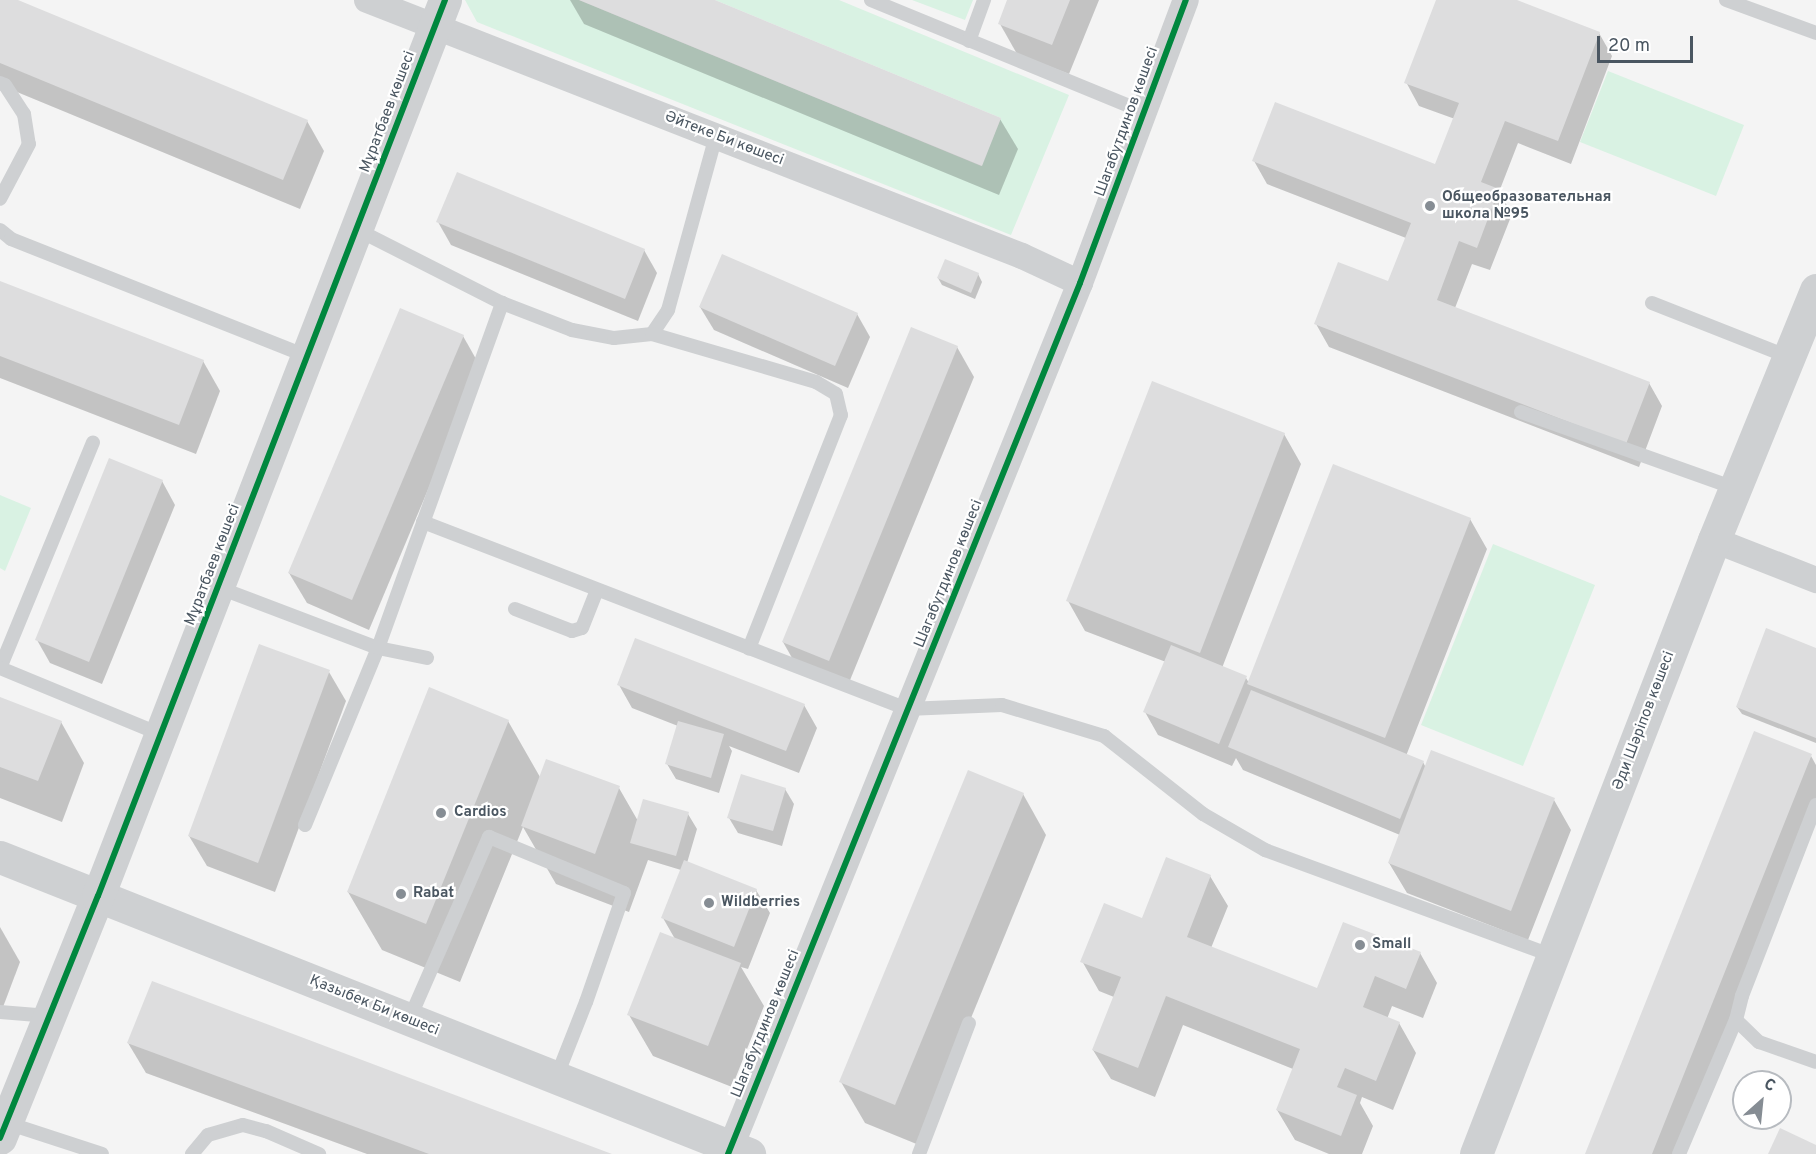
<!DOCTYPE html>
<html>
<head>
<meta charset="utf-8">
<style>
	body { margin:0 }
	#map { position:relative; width:1816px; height:1154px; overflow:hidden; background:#f4f4f4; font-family:Overpass,sans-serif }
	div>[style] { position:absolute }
	.green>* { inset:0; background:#d9f2e3 }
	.shadow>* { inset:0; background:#0003 }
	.building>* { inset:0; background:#ddddde }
	.service>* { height:14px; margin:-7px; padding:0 7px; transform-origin:7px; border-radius:7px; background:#ced0d2 }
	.minor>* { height:26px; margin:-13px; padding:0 13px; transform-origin:13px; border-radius:13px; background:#ced0d2 }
	.tertiary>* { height:33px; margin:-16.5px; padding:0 16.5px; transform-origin:16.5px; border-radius:16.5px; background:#ced0d2 }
	.cycleway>* { height:6px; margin:-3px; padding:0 3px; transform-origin:3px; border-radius:3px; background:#00873e }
	.dots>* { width:16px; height:16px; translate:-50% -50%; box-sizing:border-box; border:3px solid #fff; border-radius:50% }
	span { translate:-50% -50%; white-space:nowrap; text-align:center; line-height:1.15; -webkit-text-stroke:4.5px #fff; paint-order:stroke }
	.street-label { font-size:15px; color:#4a5661 }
	.poi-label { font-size:15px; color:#4a5661; font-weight:700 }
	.left { translate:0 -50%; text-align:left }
	.north { position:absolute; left:1732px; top:1070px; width:60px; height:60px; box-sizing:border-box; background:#fff; border:2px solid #b7bbc0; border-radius:50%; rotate:27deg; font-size:16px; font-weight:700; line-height:24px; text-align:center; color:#4a5661 }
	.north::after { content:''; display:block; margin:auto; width:21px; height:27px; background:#868d94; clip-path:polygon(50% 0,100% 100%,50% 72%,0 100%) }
	.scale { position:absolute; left:1597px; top:36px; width:96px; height:27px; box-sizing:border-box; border:3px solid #4a5661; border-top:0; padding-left:8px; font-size:18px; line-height:21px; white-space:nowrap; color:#4a5661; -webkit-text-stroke:4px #fff; paint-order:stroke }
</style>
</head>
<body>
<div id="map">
	<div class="green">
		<div style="clip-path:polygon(465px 0,579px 0,981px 166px,1001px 118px,715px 0,839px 0,1069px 95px,1011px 235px,477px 22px)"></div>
		<div style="clip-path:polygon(912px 0,973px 0,965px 20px)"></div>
		<div style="clip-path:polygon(1608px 71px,1744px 125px,1716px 196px,1580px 142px)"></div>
		<div style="clip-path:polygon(0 495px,31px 508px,5px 571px,0 568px)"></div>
		<div style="clip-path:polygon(1493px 544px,1595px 585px,1523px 766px,1421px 725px)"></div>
	</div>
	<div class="shadow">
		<div style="clip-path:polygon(0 0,14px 0,307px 121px,324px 151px,300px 209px,0 85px)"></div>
		<div style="clip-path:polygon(570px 0,711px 0,1000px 119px,1018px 149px,999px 195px,584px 24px)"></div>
		<div style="clip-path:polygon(1009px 0,1099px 0,1069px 74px,1017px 54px,1000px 24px)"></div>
		<div style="clip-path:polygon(1438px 0,1513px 0,1599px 33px,1612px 56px,1571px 164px,1518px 143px,1499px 192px,1512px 214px,1490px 270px,1472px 264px,1455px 308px,1649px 383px,1662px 406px,1639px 467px,1329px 347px,1316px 324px,1389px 283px,1406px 238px,1267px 184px,1254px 161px,1436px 166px,1455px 119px,1419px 106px,1406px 82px)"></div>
		<div style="clip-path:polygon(438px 222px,644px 250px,657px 273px,638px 321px,451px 245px)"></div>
		<div style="clip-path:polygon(978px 274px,982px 282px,975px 299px,942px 285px,938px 278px)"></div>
		<div style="clip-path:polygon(0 283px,203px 361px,220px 391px,196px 454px,0 378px)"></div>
		<div style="clip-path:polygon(700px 307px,857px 314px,870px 337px,848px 388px,714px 330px)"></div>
		<div style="clip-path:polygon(463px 336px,480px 366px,369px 630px,307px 603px,289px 573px)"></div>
		<div style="clip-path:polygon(957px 347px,974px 377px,846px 690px,800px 672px,783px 642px)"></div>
		<div style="clip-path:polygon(1284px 434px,1301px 464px,1222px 668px,1246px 678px,1249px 683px,1470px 519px,1487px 549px,1406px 756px,1423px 762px,1426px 768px,1554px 800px,1571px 830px,1528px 940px,1407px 893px,1389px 863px,1400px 835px,1243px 770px,1236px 758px,1232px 766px,1158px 735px,1145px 712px,1166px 662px,1085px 631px,1068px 601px)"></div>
		<div style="clip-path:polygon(162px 481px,175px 505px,102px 684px,50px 663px,37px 640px)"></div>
		<div style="clip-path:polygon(1816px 649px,1816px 743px,1742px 714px,1737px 707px)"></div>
		<div style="clip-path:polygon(329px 672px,346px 701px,275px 892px,207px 866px,189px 836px)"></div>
		<div style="clip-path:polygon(619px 685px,804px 705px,817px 728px,799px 773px,729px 746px,732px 751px,719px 793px,676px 779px,667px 764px,678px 726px,632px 708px)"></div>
		<div style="clip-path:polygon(0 698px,61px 722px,84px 763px,62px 822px,0 798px)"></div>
		<div style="clip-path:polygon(508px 721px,540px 777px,619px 788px,638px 821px,688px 814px,697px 829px,687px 863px,756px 890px,770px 913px,748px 969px,741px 967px,764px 1006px,732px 1087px,653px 1056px,629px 1015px,675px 939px,663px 918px,681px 870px,648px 860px,629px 912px,556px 884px,523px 827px,460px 982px,382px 950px,348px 892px)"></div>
		<div style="clip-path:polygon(1811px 756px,1816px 765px,1816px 816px,1681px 1154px,1587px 1154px)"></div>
		<div style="clip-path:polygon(785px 789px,794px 804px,782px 846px,738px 833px,729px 818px)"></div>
		<div style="clip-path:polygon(1023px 794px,1046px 835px,919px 1145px,865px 1123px,841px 1082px)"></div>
		<div style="clip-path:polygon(1210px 876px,1228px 906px,1211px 948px,1318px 990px,1420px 953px,1437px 983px,1423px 1018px,1392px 1006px,1387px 1019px,1399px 1023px,1416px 1053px,1393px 1110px,1362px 1097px,1360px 1103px,1373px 1126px,1362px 1154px,1329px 1154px,1295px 1140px,1277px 1110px,1293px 1069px,1183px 1025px,1155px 1097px,1111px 1079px,1093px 1050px,1114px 997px,1099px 991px,1082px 961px)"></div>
		<div style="clip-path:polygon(0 927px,20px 962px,0 1015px)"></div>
		<div style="clip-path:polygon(128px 1043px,608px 1154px,367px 1154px,146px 1073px)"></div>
	</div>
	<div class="building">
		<div style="clip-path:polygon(0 0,18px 0,308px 120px,283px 180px,0 63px)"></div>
		<div style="clip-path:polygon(579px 0,715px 0,1001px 118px,982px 166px)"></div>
		<div style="clip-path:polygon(1007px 0,1070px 0,1052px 45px,998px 24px)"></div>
		<div style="clip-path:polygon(1436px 0,1517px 0,1600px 32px,1558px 141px,1505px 121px,1481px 182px,1499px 189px,1477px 248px,1459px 241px,1437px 300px,1650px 382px,1626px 444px,1314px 324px,1338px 262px,1388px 281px,1411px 223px,1252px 161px,1275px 102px,1435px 164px,1459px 103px,1404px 83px)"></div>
		<div style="clip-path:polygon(457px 172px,645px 249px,625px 299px,436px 222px)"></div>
		<div style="clip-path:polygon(722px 254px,858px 313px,835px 366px,699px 307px)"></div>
		<div style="clip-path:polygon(945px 259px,979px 273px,971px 293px,937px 278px)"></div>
		<div style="clip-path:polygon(0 281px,204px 360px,179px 425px,0 356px)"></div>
		<div style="clip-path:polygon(400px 308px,464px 335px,352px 600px,288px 573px)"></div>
		<div style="clip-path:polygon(911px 327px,958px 346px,829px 661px,782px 642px)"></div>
		<div style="clip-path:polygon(1152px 381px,1285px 433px,1200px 653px,1066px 601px)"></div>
		<div style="clip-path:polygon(109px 458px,163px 480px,89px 662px,35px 640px)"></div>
		<div style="clip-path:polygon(1333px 464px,1471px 518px,1385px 738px,1247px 684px)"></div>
		<div style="clip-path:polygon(1766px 628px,1816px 648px,1816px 738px,1736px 707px)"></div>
		<div style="clip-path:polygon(635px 638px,805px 704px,786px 751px,617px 685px)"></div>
		<div style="clip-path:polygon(259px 644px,330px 670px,258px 863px,188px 836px)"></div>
		<div style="clip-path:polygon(1171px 645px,1247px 676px,1219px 744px,1143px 712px)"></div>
		<div style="clip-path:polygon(429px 687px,509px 720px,426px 924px,347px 892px)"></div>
		<div style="clip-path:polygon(1251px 690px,1424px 761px,1400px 819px,1228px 747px)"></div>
		<div style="clip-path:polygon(0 697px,62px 721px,38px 781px,0 767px)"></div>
		<div style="clip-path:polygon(678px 721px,724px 734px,711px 778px,665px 764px)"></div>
		<div style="clip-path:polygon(1754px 731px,1812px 754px,1652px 1154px,1585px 1154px)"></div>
		<div style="clip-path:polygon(1431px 750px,1555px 798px,1511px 911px,1388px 863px)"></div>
		<div style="clip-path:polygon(546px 759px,620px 786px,595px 854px,521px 826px)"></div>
		<div style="clip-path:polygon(968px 770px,1024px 793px,895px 1105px,839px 1082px)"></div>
		<div style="clip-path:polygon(741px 774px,786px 788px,773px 831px,727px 818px)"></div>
		<div style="clip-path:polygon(643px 799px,689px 812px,676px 856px,630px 843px)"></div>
		<div style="clip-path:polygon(1166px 857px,1211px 875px,1187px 937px,1317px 988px,1343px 922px,1421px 952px,1406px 989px,1375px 976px,1363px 1007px,1400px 1022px,1376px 1081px,1345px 1068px,1337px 1087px,1357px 1095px,1341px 1136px,1276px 1110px,1300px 1049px,1166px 996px,1138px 1068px,1092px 1050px,1121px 977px,1080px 962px,1104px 903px,1142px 918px)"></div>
		<div style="clip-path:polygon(684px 860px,757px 889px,734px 947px,661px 918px)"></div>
		<div style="clip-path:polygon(660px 932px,741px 963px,708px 1046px,627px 1015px)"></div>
		<div style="clip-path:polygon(152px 981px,612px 1154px,429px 1154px,127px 1043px)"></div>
		<div style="clip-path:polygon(1780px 1128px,1816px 1145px,1816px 1154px,1768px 1154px)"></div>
	</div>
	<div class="service">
		<div style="left:871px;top:0;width:295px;rotate:22.3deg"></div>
		<div style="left:1726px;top:0;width:96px;rotate:20.1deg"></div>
		<div style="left:969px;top:41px;width:44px;rotate:-69.9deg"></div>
		<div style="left:0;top:83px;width:5px;rotate:22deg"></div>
		<div style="left:5px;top:85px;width:35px;rotate:57deg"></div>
		<div style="left:24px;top:114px;width:30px;rotate:81deg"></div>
		<div style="left:29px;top:144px;width:62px;rotate:117.8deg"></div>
		<div style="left:356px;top:229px;width:164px;rotate:26.9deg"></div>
		<div style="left:502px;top:303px;width:75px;rotate:21.1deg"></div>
		<div style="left:572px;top:330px;width:43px;rotate:10.8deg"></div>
		<div style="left:614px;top:338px;width:38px;rotate:-6deg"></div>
		<div style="left:652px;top:334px;width:29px;rotate:-56deg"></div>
		<div style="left:668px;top:310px;width:180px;rotate:-74.6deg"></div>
		<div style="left:0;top:230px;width:14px;rotate:39deg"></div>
		<div style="left:11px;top:239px;width:317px;rotate:21.6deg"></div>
		<div style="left:1652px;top:303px;width:147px;rotate:21.5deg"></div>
		<div style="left:652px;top:334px;width:171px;rotate:16.3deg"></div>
		<div style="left:816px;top:382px;width:23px;rotate:31deg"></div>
		<div style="left:836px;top:394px;width:22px;rotate:77deg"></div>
		<div style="left:841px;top:415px;width:251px;rotate:111.5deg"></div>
		<div style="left:1521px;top:412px;width:227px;rotate:19.6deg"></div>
		<div style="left:423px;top:522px;width:519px;rotate:21.12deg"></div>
		<div style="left:907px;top:709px;width:95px;rotate:-2.4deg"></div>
		<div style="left:1002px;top:705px;width:107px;rotate:16.9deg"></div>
		<div style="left:1104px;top:736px;width:126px;rotate:38.2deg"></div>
		<div style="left:1203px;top:814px;width:72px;rotate:30.1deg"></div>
		<div style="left:1265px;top:850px;width:307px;rotate:20.2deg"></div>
		<div style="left:217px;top:587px;width:172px;rotate:20.8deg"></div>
		<div style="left:378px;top:648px;width:50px;rotate:11.5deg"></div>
		<div style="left:515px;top:609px;width:61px;rotate:21.1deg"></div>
		<div style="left:572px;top:631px;width:10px;rotate:-17deg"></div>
		<div style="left:582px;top:628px;width:41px;rotate:-68.5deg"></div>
		<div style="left:0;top:668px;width:244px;rotate:-67.6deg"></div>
		<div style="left:0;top:668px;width:173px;rotate:22.4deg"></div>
		<div style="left:1816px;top:805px;width:205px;rotate:111.2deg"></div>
		<div style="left:1742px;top:996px;width:25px;rotate:104deg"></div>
		<div style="left:1736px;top:1020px;width:32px;rotate:44deg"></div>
		<div style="left:1759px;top:1042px;width:60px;rotate:19.3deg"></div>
		<div style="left:305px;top:825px;width:191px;rotate:-67.6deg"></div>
		<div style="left:378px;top:648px;width:367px;rotate:-70.2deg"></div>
		<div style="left:0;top:1012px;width:49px;rotate:4.7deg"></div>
		<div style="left:409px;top:1020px;width:200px;rotate:-66.4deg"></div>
		<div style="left:489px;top:837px;width:146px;rotate:22.5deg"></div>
		<div style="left:624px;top:893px;width:115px;rotate:109.2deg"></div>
		<div style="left:586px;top:1002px;width:82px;rotate:111.5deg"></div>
		<div style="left:4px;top:1122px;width:103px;rotate:18.1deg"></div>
		<div style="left:192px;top:1154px;width:25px;rotate:-50deg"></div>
		<div style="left:208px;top:1135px;width:36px;rotate:-16deg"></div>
		<div style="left:243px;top:1125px;width:24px;rotate:15deg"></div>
		<div style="left:266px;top:1131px;width:58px;rotate:23.5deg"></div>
		<div style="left:919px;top:1154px;width:140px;rotate:-69.1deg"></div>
		<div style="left:1679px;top:1154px;width:146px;rotate:-67deg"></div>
	</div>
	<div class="minor">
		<div style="left:367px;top:0;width:703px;rotate:21.35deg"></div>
		<div style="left:1022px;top:256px;width:64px;rotate:25deg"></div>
		<div style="left:1714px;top:540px;width:110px;rotate:21.4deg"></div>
		<div style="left:728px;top:1154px;width:939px;rotate:-67.99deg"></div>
		<div style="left:1080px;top:283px;width:302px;rotate:-69.5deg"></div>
	</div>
	<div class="tertiary">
		<div style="left:0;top:857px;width:806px;rotate:21.63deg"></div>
		<div style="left:0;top:1138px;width:261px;rotate:-68deg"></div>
		<div style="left:98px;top:896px;width:961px;rotate:-68.83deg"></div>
		<div style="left:1476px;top:1154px;width:659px;rotate:-68.81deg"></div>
		<div style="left:1714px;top:540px;width:270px;rotate:-67.8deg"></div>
	</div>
	<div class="cycleway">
		<div style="left:0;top:1138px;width:261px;rotate:-68deg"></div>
		<div style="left:98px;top:896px;width:961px;rotate:-68.83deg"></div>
		<div style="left:728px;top:1154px;width:939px;rotate:-67.99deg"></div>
		<div style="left:1080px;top:283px;width:302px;rotate:-69.5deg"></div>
	</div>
	<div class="dots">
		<div style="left:1430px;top:206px;background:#868d94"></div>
		<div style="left:441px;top:813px;background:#868d94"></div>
		<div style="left:401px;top:894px;background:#868d94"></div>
		<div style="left:709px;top:903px;background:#868d94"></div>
		<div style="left:1360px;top:945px;background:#868d94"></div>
	</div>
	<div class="street-label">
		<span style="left:388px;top:112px;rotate:-69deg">Мұратбаев көшесі</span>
		<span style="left:1127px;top:122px;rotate:-70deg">Шагабутдинов көшесі</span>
		<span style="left:724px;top:139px;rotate:21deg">Әйтеке Би көшесі</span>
		<span style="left:213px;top:565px;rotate:-69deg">Мұратбаев көшесі</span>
		<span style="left:949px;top:574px;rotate:-68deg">Шагабутдинов көшесі</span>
		<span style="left:1644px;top:721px;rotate:-69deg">Әди Шәріпов көшесі</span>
		<span style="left:374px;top:1006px;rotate:22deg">Қазыбек Би көшесі</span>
		<span style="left:766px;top:1024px;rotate:-68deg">Шагабутдинов көшесі</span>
	</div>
	<div class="poi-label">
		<span class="left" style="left:1442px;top:206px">Общеобразовательная<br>школа №95</span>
		<span class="left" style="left:454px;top:813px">Cardios</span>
		<span class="left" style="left:413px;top:894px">Rabat</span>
		<span class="left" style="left:721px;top:903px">Wildberries</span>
		<span class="left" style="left:1372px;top:945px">Small</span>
	</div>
	<div class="north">С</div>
	<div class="scale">20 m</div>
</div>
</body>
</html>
